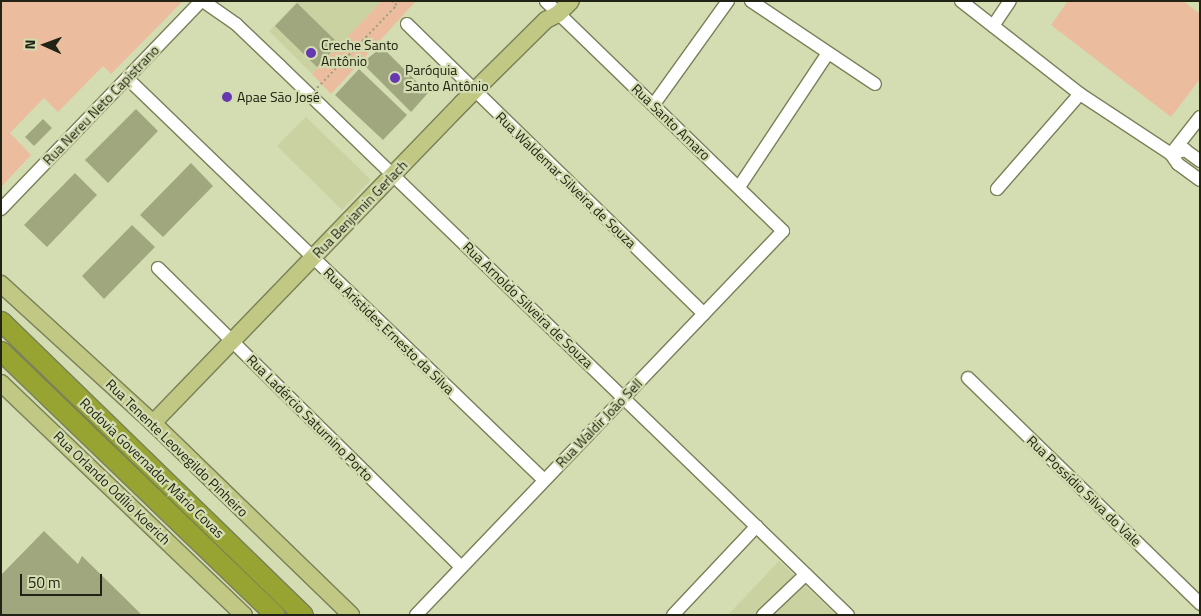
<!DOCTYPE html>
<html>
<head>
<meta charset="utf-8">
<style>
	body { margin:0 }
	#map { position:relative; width:1201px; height:616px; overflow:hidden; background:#d4dcb1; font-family:"Titillium Web",sans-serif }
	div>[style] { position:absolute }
	.built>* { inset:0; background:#c9d2a0 }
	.green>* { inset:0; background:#ebbd9e }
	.building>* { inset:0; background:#a0a77e }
	.path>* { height:2px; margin-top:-1px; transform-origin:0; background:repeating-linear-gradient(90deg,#9ea481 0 2.5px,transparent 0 5px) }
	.roads { filter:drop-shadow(1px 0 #7a8059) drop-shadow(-1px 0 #7a8059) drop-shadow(0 1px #7a8059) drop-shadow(0 -1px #7a8059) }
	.minor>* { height:12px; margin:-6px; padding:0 6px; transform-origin:6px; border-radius:6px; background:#fff }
	.major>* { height:16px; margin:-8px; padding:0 8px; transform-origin:8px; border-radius:8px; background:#c1c883 }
	.highway>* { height:19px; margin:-9.5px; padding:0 9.5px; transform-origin:9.5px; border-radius:9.5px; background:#97a431 }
	.dots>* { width:14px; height:14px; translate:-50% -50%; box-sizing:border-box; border:2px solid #d4dcb1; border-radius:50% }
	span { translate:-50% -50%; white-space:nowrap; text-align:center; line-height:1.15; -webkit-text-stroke:4.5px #d4dcb1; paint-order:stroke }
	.poi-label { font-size:14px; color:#212414 }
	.left { translate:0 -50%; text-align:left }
	.street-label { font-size:14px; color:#212414 }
	.frame { position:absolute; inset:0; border:2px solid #212414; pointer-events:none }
	.north { position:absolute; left:20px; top:20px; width:50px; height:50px; -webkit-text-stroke:4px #d4dcb1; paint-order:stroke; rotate:272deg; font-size:14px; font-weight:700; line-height:20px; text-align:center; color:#212414 }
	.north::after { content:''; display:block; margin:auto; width:18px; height:22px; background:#212414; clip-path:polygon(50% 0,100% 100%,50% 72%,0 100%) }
	.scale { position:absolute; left:20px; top:574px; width:82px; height:22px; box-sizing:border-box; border:2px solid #212414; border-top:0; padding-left:6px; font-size:15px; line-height:18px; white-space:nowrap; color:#212414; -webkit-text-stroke:4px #d4dcb1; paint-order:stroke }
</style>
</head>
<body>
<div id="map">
	<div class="built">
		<div style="clip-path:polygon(298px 1px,382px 1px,312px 74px,269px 31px)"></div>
		<div style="clip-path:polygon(306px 117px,371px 180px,342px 210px,277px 146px)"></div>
		<div style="clip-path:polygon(779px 561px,836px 615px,728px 615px)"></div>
	</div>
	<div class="green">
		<div style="clip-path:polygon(1px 1px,183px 1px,111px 74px,103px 66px,58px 112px,44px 98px,10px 133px,31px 155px,1px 187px)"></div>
		<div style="clip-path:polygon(382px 1px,416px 1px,331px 94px,312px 74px)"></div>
		<div style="clip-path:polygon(1068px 1px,1183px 1px,1200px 14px,1200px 79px,1171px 117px,1051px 25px)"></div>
	</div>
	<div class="building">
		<div style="clip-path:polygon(297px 3px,339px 44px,317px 67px,275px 26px)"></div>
		<div style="clip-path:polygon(382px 47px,428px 93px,411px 112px,362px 63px)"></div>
		<div style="clip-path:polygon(359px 69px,407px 115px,383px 140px,335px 95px)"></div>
		<div style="clip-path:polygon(136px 109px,158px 131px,108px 183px,85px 160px)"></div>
		<div style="clip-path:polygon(43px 119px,52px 128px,34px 146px,25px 137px)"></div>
		<div style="clip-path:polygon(191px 163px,213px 186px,163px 237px,140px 215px)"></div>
		<div style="clip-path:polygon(75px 173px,97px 195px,47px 247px,24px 225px)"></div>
		<div style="clip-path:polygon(132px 225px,155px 247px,104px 299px,82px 276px)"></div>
		<div style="clip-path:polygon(44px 531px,78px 564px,82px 556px,142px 615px,1px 615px,1px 575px)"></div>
	</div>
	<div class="path">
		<div style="left:317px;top:88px;width:115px;rotate:-46.1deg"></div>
		<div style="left:397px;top:5px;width:6px;rotate:-141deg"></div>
	</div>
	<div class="roads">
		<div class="minor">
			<div style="left:203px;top:1px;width:40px;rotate:34.9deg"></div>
			<div style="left:236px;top:24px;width:61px;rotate:43.7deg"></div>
			<div style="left:280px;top:66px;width:790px;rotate:44.03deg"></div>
			<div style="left:751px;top:1px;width:149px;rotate:33.8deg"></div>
			<div style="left:961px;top:1px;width:151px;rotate:38deg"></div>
			<div style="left:1080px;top:94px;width:109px;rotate:33.4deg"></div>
			<div style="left:1171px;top:154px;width:12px;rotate:55deg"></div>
			<div style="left:1178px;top:164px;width:27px;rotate:36deg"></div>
			<div style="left:407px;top:24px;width:415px;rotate:44.3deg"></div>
			<div style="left:993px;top:26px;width:30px;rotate:-56deg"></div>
			<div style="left:127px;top:78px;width:579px;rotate:43.95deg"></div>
			<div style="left:654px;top:104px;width:127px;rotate:-54.3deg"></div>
			<div style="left:1171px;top:154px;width:47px;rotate:-51.9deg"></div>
			<div style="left:1171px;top:154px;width:15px;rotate:-16deg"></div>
			<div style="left:1185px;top:150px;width:19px;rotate:36deg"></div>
			<div style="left:739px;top:187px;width:161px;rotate:-56.4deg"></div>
			<div style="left:997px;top:189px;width:126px;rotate:-48.9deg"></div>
			<div style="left:1px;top:209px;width:289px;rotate:-46.1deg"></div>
			<div style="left:158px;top:268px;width:426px;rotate:44.6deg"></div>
			<div style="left:968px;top:378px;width:324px;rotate:44.2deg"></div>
			<div style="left:416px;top:615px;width:531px;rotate:-46.3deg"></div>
			<div style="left:783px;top:231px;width:330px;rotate:-135.9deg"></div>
			<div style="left:673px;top:615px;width:122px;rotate:-46.7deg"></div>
			<div style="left:763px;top:615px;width:59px;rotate:-43.6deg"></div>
		</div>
		<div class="major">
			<div style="left:1px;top:284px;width:206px;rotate:42.4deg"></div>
			<div style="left:153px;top:423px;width:276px;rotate:44.1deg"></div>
			<div style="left:1px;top:383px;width:336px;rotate:43.7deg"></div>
			<div style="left:153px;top:423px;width:445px;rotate:-46deg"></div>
			<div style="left:462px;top:103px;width:118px;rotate:-44.7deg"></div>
			<div style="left:546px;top:20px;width:13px;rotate:-27deg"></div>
			<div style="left:558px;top:14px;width:18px;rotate:-45deg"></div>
		</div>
		<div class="highway">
			<div style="left:1px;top:321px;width:421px;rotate:44.2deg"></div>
			<div style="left:1px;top:351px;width:380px;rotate:43.9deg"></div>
		</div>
	</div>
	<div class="dots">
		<div style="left:311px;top:53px;background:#6538b0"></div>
		<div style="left:395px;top:78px;background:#6538b0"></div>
		<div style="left:227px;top:97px;background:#6538b0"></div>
	</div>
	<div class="poi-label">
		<span class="left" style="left:321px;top:53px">Creche Santo<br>Antônio</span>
		<span class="left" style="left:405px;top:78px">Paróquia<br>Santo Antônio</span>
		<span class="left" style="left:237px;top:97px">Apae São José</span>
	</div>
	<div class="street-label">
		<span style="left:101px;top:105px;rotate:-46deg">Rua Nereu Neto Capistrano</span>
		<span style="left:671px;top:122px;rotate:44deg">Rua Santo Amaro</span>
		<span style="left:566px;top:180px;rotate:44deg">Rua Waldemar Silveira de Souza</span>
		<span style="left:360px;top:209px;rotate:-46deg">Rua Benjamin Gerlach</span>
		<span style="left:528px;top:305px;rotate:44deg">Rua Arnoldo Silveira de Souza</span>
		<span style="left:389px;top:331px;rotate:44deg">Rua Aristides Ernesto da Silva</span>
		<span style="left:310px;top:418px;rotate:45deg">Rua Ladércio Saturnino Porto</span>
		<span style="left:599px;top:423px;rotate:-46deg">Rua Waldir João Sell</span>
		<span style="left:177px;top:448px;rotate:44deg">Rua Tenente Leovegildo Pinheiro</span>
		<span style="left:152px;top:468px;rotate:44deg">Rodovia Governador Mário Covas</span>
		<span style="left:112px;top:488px;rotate:44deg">Rua Orlando Odílio Koerich</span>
		<span style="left:1084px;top:491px;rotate:44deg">Rua Possídio Silva do Vale</span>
	</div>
	<div class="frame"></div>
	<div class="north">N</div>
	<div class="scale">50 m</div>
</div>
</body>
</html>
